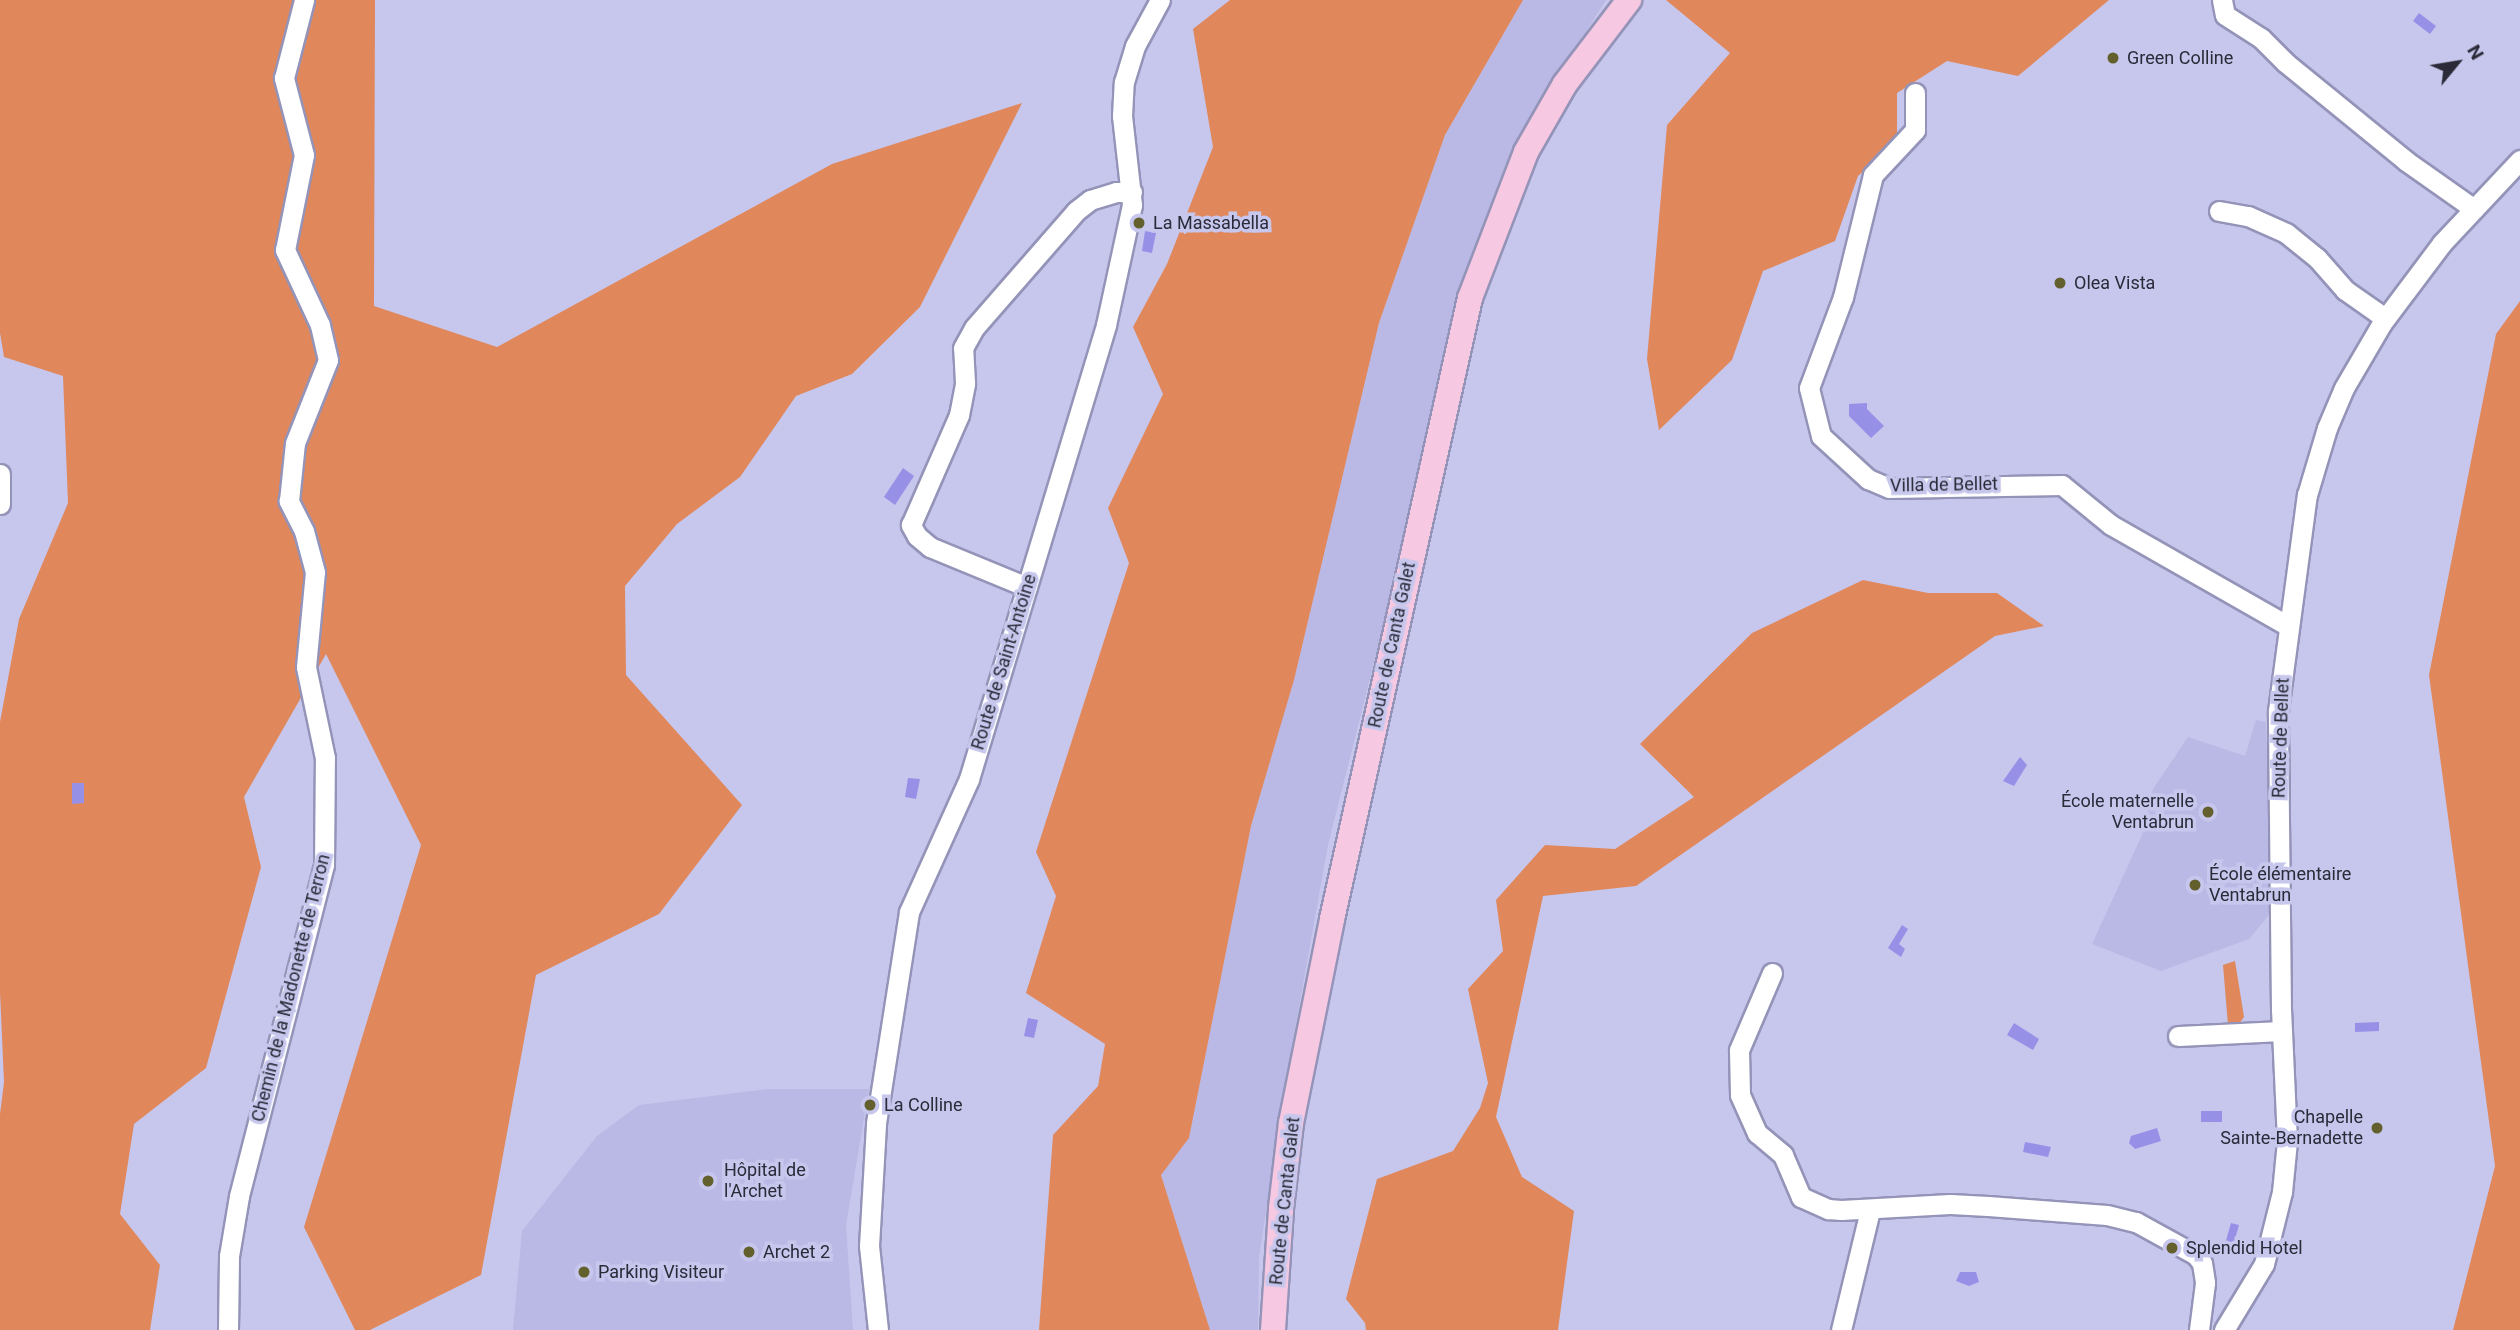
<!DOCTYPE html>
<html>
<head>
<meta charset="utf-8">
<style>
	body { margin:0 }
	#map { position:relative; width:2520px; height:1330px; overflow:hidden; background:#c7c7ed; font-family:Roboto,sans-serif }
	div>[style] { position:absolute }
	.built>* { inset:0; background:#bab9e6 }
	.green>* { inset:0; background:#e0875c }
	.water>* { inset:0; background:#9690e7 }
	.roads { filter:drop-shadow(2px 0 #9493b8) drop-shadow(-2px 0 #9493b8) drop-shadow(0 2px #9493b8) drop-shadow(0 -2px #9493b8) }
	.minor>* { height:19px; margin:-9.5px; padding:0 9.5px; transform-origin:9.5px; border-radius:9.5px; background:#fff }
	.major>* { height:24px; margin:-12px; padding:0 12px; transform-origin:12px; border-radius:12px; background:#f6c8e1 }
	.dots>* { width:19px; height:19px; translate:-50% -50%; box-sizing:border-box; border:4px solid #c7c7ed; border-radius:50% }
	span { translate:-50% -50%; white-space:nowrap; text-align:center; line-height:1.15; -webkit-text-stroke:7px #c7c7ed; paint-order:stroke }
	.poi-label { font-size:18px; color:#2a2a39 }
	.left { translate:0 -50%; text-align:left }
	.right { translate:-100% -50%; text-align:right }
	.street-label { font-size:18px; color:#2a2a39 }
	.north { position:absolute; left:2422px; top:28px; width:70px; height:70px; -webkit-text-stroke:5px #c7c7ed; paint-order:stroke; rotate:60deg; font-size:19px; font-weight:700; line-height:28px; text-align:center; color:#2a2a39 }
	.north::after { content:''; display:block; margin:auto; width:24px; height:32px; background:#2a2a39; clip-path:polygon(50% 0,100% 100%,50% 72%,0 100%) }
</style>
</head>
<body>
<div id="map">
	<div class="built">
		<div style="clip-path:polygon(1523px 0,1606px 0,1517px 141px,1467px 270px,1392px 591px,1328px 845px,1292px 1046px,1259px 1257px,1258px 1330px,1210px 1330px,1161px 1175px,1189px 1138px,1251px 826px,1294px 680px,1379px 323px,1445px 135px)"></div>
		<div style="clip-path:polygon(2256px 720px,2266px 722px,2273px 910px,2249px 939px,2161px 971px,2092px 944px,2142px 835px,2153px 789px,2188px 737px,2245px 756px)"></div>
		<div style="clip-path:polygon(768px 1089px,869px 1089px,846px 1225px,853px 1330px,513px 1330px,522px 1231px,597px 1136px,639px 1105px)"></div>
	</div>
	<div class="green">
		<div style="clip-path:polygon(0 0,375px 0,374px 306px,497px 347px,832px 164px,1022px 103px,920px 307px,852px 374px,796px 396px,740px 477px,677px 524px,625px 586px,626px 675px,742px 805px,659px 914px,536px 975px,481px 1275px,370px 1330px,355px 1330px,304px 1227px,421px 845px,326px 654px,244px 797px,261px 867px,206px 1068px,134px 1124px,120px 1214px,160px 1265px,150px 1330px,0 1330px,0 1114px,4px 1082px,0 992px,0 722px,19px 619px,68px 503px,63px 376px,4px 357px,0 333px)"></div>
		<div style="clip-path:polygon(1230px 0,1523px 0,1445px 135px,1379px 323px,1294px 680px,1251px 826px,1189px 1138px,1161px 1175px,1210px 1330px,1039px 1330px,1053px 1135px,1098px 1086px,1105px 1044px,1026px 993px,1056px 896px,1036px 852px,1129px 563px,1108px 508px,1163px 394px,1133px 327px,1167px 264px,1213px 147px,1193px 29px)"></div>
		<div style="clip-path:polygon(1666px 0,2109px 0,2018px 76px,1947px 61px,1897px 93px,1897px 141px,1858px 176px,1835px 241px,1763px 271px,1732px 360px,1659px 430px,1647px 359px,1667px 125px,1730px 53px)"></div>
		<div style="clip-path:polygon(2520px 301px,2520px 1330px,2453px 1330px,2495px 1166px,2429px 675px,2496px 334px)"></div>
		<div style="clip-path:polygon(1863px 580px,1928px 593px,1997px 593px,2044px 626px,1995px 636px,1636px 886px,1543px 896px,1496px 1117px,1522px 1177px,1574px 1211px,1558px 1330px,1366px 1330px,1365px 1323px,1346px 1299px,1377px 1179px,1453px 1151px,1480px 1108px,1488px 1083px,1468px 989px,1503px 951px,1496px 900px,1545px 845px,1615px 849px,1694px 797px,1640px 744px,1752px 633px)"></div>
		<div style="clip-path:polygon(2235px 961px,2244px 1017px,2239px 1024px,2228px 1025px,2223px 965px)"></div>
	</div>
	<div class="water">
		<div style="clip-path:polygon(2419px 13px,2436px 26px,2430px 34px,2413px 21px)"></div>
		<div style="clip-path:polygon(1145px 231px,1156px 233px,1152px 253px,1142px 251px)"></div>
		<div style="clip-path:polygon(1867px 403px,1867px 409px,1884px 426px,1871px 438px,1849px 416px,1849px 404px)"></div>
		<div style="clip-path:polygon(903px 468px,914px 476px,895px 505px,884px 497px)"></div>
		<div style="clip-path:polygon(2020px 757px,2027px 765px,2014px 786px,2003px 781px)"></div>
		<div style="clip-path:polygon(908px 778px,920px 779px,916px 799px,905px 797px)"></div>
		<div style="clip-path:polygon(72px 783px,84px 783px,84px 803px,72px 804px)"></div>
		<div style="clip-path:polygon(1902px 925px,1908px 929px,1899px 944px,1905px 949px,1901px 957px,1888px 948px)"></div>
		<div style="clip-path:polygon(1028px 1018px,1038px 1020px,1034px 1038px,1024px 1036px)"></div>
		<div style="clip-path:polygon(2379px 1022px,2379px 1031px,2355px 1032px,2355px 1023px)"></div>
		<div style="clip-path:polygon(2014px 1023px,2039px 1039px,2033px 1050px,2007px 1035px)"></div>
		<div style="clip-path:polygon(2201px 1111px,2222px 1111px,2222px 1122px,2201px 1122px)"></div>
		<div style="clip-path:polygon(2157px 1128px,2161px 1141px,2135px 1149px,2129px 1143px,2131px 1136px)"></div>
		<div style="clip-path:polygon(2025px 1142px,2051px 1147px,2048px 1157px,2023px 1152px)"></div>
		<div style="clip-path:polygon(2231px 1223px,2239px 1225px,2233px 1246px,2225px 1244px)"></div>
		<div style="clip-path:polygon(1960px 1272px,1976px 1272px,1979px 1282px,1969px 1286px,1956px 1281px)"></div>
	</div>
	<div class="roads">
		<div class="minor">
			<div style="left:2222px;top:0;width:15px;rotate:79deg"></div>
			<div style="left:2225px;top:15px;width:43px;rotate:32.6deg"></div>
			<div style="left:2261px;top:38px;width:35px;rotate:45deg"></div>
			<div style="left:2286px;top:63px;width:155px;rotate:39.2deg"></div>
			<div style="left:2406px;top:161px;width:83px;rotate:35.2deg"></div>
			<div style="left:1915px;top:93px;width:37px;rotate:90deg"></div>
			<div style="left:1915px;top:130px;width:62px;rotate:133deg"></div>
			<div style="left:1873px;top:175px;width:126px;rotate:103.8deg"></div>
			<div style="left:1843px;top:297px;width:97px;rotate:110.5deg"></div>
			<div style="left:1809px;top:388px;width:49px;rotate:76deg"></div>
			<div style="left:1821px;top:436px;width:64px;rotate:42.5deg"></div>
			<div style="left:1868px;top:479px;width:23px;rotate:23deg"></div>
			<div style="left:1889px;top:488px;width:173px;rotate:-1deg"></div>
			<div style="left:2062px;top:485px;width:63px;rotate:39.2deg"></div>
			<div style="left:2111px;top:525px;width:204px;rotate:29.7deg"></div>
			<div style="left:2219px;top:211px;width:29px;rotate:10deg"></div>
			<div style="left:2248px;top:216px;width:42px;rotate:24.1deg"></div>
			<div style="left:2286px;top:233px;width:40px;rotate:39deg"></div>
			<div style="left:2317px;top:258px;width:43px;rotate:48.8deg"></div>
			<div style="left:2345px;top:290px;width:49px;rotate:35deg"></div>
			<div style="left:0;top:474px;width:30px;rotate:90deg"></div>
			<div style="left:1027px;top:587px;width:105px;rotate:-157.6deg"></div>
			<div style="left:930px;top:547px;width:17px;rotate:-140deg"></div>
			<div style="left:917px;top:536px;width:13px;rotate:-119deg"></div>
			<div style="left:911px;top:525px;width:120px;rotate:-66.4deg"></div>
			<div style="left:959px;top:415px;width:33px;rotate:-79deg"></div>
			<div style="left:965px;top:383px;width:35px;rotate:-93deg"></div>
			<div style="left:963px;top:348px;width:23px;rotate:-61deg"></div>
			<div style="left:974px;top:328px;width:155px;rotate:-48.9deg"></div>
			<div style="left:1076px;top:211px;width:18px;rotate:-38deg"></div>
			<div style="left:1090px;top:200px;width:27px;rotate:-17deg"></div>
			<div style="left:1116px;top:192px;width:16px"></div>
			<div style="left:1772px;top:973px;width:84px;rotate:113.2deg"></div>
			<div style="left:1739px;top:1050px;width:45px;rotate:88.7deg"></div>
			<div style="left:1740px;top:1095px;width:42px;rotate:65.9deg"></div>
			<div style="left:1757px;top:1133px;width:34px;rotate:40deg"></div>
			<div style="left:1783px;top:1155px;width:46px;rotate:66.8deg"></div>
			<div style="left:1801px;top:1197px;width:30px;rotate:24deg"></div>
			<div style="left:1828px;top:1209px;width:13px;rotate:4deg"></div>
			<div style="left:1841px;top:1210px;width:109px;rotate:-3.2deg"></div>
			<div style="left:1950px;top:1204px;width:38px;rotate:3deg"></div>
			<div style="left:1988px;top:1206px;width:119px;rotate:4.3deg"></div>
			<div style="left:2107px;top:1215px;width:30px;rotate:14deg"></div>
			<div style="left:2136px;top:1222px;width:68px;rotate:28.8deg"></div>
			<div style="left:2196px;top:1255px;width:10px;rotate:53deg"></div>
			<div style="left:2202px;top:1263px;width:20px;rotate:81deg"></div>
			<div style="left:2205px;top:1283px;width:47px;rotate:97.3deg"></div>
			<div style="left:2178px;top:1036px;width:104px;rotate:-2.8deg"></div>
			<div style="left:228px;top:1330px;width:74px;rotate:-89.2deg"></div>
			<div style="left:229px;top:1256px;width:61px;rotate:-80.5deg"></div>
			<div style="left:239px;top:1196px;width:342px;rotate:-75.6deg"></div>
			<div style="left:324px;top:865px;width:107px;rotate:-89.5deg"></div>
			<div style="left:325px;top:758px;width:93px;rotate:-101.8deg"></div>
			<div style="left:306px;top:667px;width:95px;rotate:-84.6deg"></div>
			<div style="left:315px;top:572px;width:42px;rotate:-105deg"></div>
			<div style="left:304px;top:531px;width:34px;rotate:-117deg"></div>
			<div style="left:289px;top:501px;width:58px;rotate:-84.1deg"></div>
			<div style="left:295px;top:443px;width:89px;rotate:-68.3deg"></div>
			<div style="left:328px;top:360px;width:36px;rotate:-103deg"></div>
			<div style="left:320px;top:325px;width:83px;rotate:-115deg"></div>
			<div style="left:285px;top:250px;width:97px;rotate:-78.7deg"></div>
			<div style="left:304px;top:155px;width:80px;rotate:-104.6deg"></div>
			<div style="left:284px;top:78px;width:81px;rotate:-75.6deg"></div>
			<div style="left:878px;top:1330px;width:84px;rotate:-96.1deg"></div>
			<div style="left:869px;top:1246px;width:123px;rotate:-86.7deg"></div>
			<div style="left:876px;top:1123px;width:214px;rotate:-81.1deg"></div>
			<div style="left:909px;top:912px;width:146px;rotate:-65.7deg"></div>
			<div style="left:969px;top:779px;width:474px;rotate:-73.2deg"></div>
			<div style="left:1106px;top:325px;width:123px;rotate:-77.8deg"></div>
			<div style="left:1132px;top:205px;width:90px;rotate:-96.4deg"></div>
			<div style="left:1122px;top:116px;width:34px;rotate:-87deg"></div>
			<div style="left:1124px;top:82px;width:38px;rotate:-73deg"></div>
			<div style="left:1135px;top:46px;width:52px;rotate:-61.5deg"></div>
			<div style="left:1841px;top:1330px;width:123px;rotate:-76.4deg"></div>
			<div style="left:2224px;top:1330px;width:77px;rotate:-58.8deg"></div>
			<div style="left:2264px;top:1264px;width:74px;rotate:-76deg"></div>
			<div style="left:2282px;top:1192px;width:51px;rotate:-84.4deg"></div>
			<div style="left:2287px;top:1141px;width:131px;rotate:-92.6deg"></div>
			<div style="left:2281px;top:1010px;width:299px;rotate:-90.6deg"></div>
			<div style="left:2278px;top:711px;width:218px;rotate:-82.4deg"></div>
			<div style="left:2307px;top:495px;width:70px;rotate:-73.4deg"></div>
			<div style="left:2327px;top:428px;width:43px;rotate:-67deg"></div>
			<div style="left:2344px;top:388px;width:75px;rotate:-59.7deg"></div>
			<div style="left:2382px;top:323px;width:100px;rotate:-53.1deg"></div>
			<div style="left:2442px;top:243px;width:114px;rotate:-46.8deg"></div>
		</div>
		<div class="major">
			<div style="left:1273px;top:1330px;width:122px;rotate:-86.2deg"></div>
			<div style="left:1281px;top:1208px;width:86px;rotate:-83.3deg"></div>
			<div style="left:1291px;top:1123px;width:208px;rotate:-78.6deg"></div>
			<div style="left:1332px;top:919px;width:636px;rotate:-77.47deg"></div>
			<div style="left:1470px;top:298px;width:156px;rotate:-69deg"></div>
			<div style="left:1526px;top:152px;width:78px;rotate:-60.2deg"></div>
			<div style="left:1565px;top:84px;width:106px;rotate:-52.7deg"></div>
		</div>
	</div>
	<div class="dots">
		<div style="left:2113px;top:58px;background:#63602d"></div>
		<div style="left:1139px;top:223px;background:#63602d"></div>
		<div style="left:2060px;top:283px;background:#63602d"></div>
		<div style="left:2208px;top:812px;background:#63602d"></div>
		<div style="left:2195px;top:885px;background:#63602d"></div>
		<div style="left:870px;top:1105px;background:#63602d"></div>
		<div style="left:2377px;top:1128px;background:#63602d"></div>
		<div style="left:708px;top:1181px;background:#63602d"></div>
		<div style="left:2172px;top:1248px;background:#63602d"></div>
		<div style="left:749px;top:1252px;background:#63602d"></div>
		<div style="left:584px;top:1272px;background:#63602d"></div>
	</div>
	<div class="poi-label">
		<span class="left" style="left:2127px;top:58px">Green Colline</span>
		<span class="left" style="left:1153px;top:223px">La Massabella</span>
		<span class="left" style="left:2074px;top:283px">Olea Vista</span>
		<span class="right" style="left:2194px;top:812px">École maternelle<br>Ventabrun</span>
		<span class="left" style="left:2209px;top:885px">École élémentaire<br>Ventabrun</span>
		<span class="left" style="left:884px;top:1105px">La Colline</span>
		<span class="right" style="left:2363px;top:1128px">Chapelle<br>Sainte-Bernadette</span>
		<span class="left" style="left:724px;top:1181px">Hôpital de<br>l'Archet</span>
		<span class="left" style="left:2186px;top:1248px">Splendid Hotel</span>
		<span class="left" style="left:763px;top:1252px">Archet 2</span>
		<span class="left" style="left:598px;top:1272px">Parking Visiteur</span>
	</div>
	<div class="street-label">
		<span style="left:1944px;top:485px;rotate:-1deg">Villa de Bellet</span>
		<span style="left:1392px;top:645px;rotate:-78deg">Route de Canta Galet</span>
		<span style="left:1004px;top:662px;rotate:-73deg">Route de Saint-Antoine</span>
		<span style="left:2281px;top:738px;rotate:-88deg">Route de Bellet</span>
		<span style="left:291px;top:988px;rotate:-76deg">Chemin de la Madonette de Terron</span>
		<span style="left:1285px;top:1201px;rotate:-84deg">Route de Canta Galet</span>
	</div>
	<div class="north">N</div>
</div>
</body>
</html>
